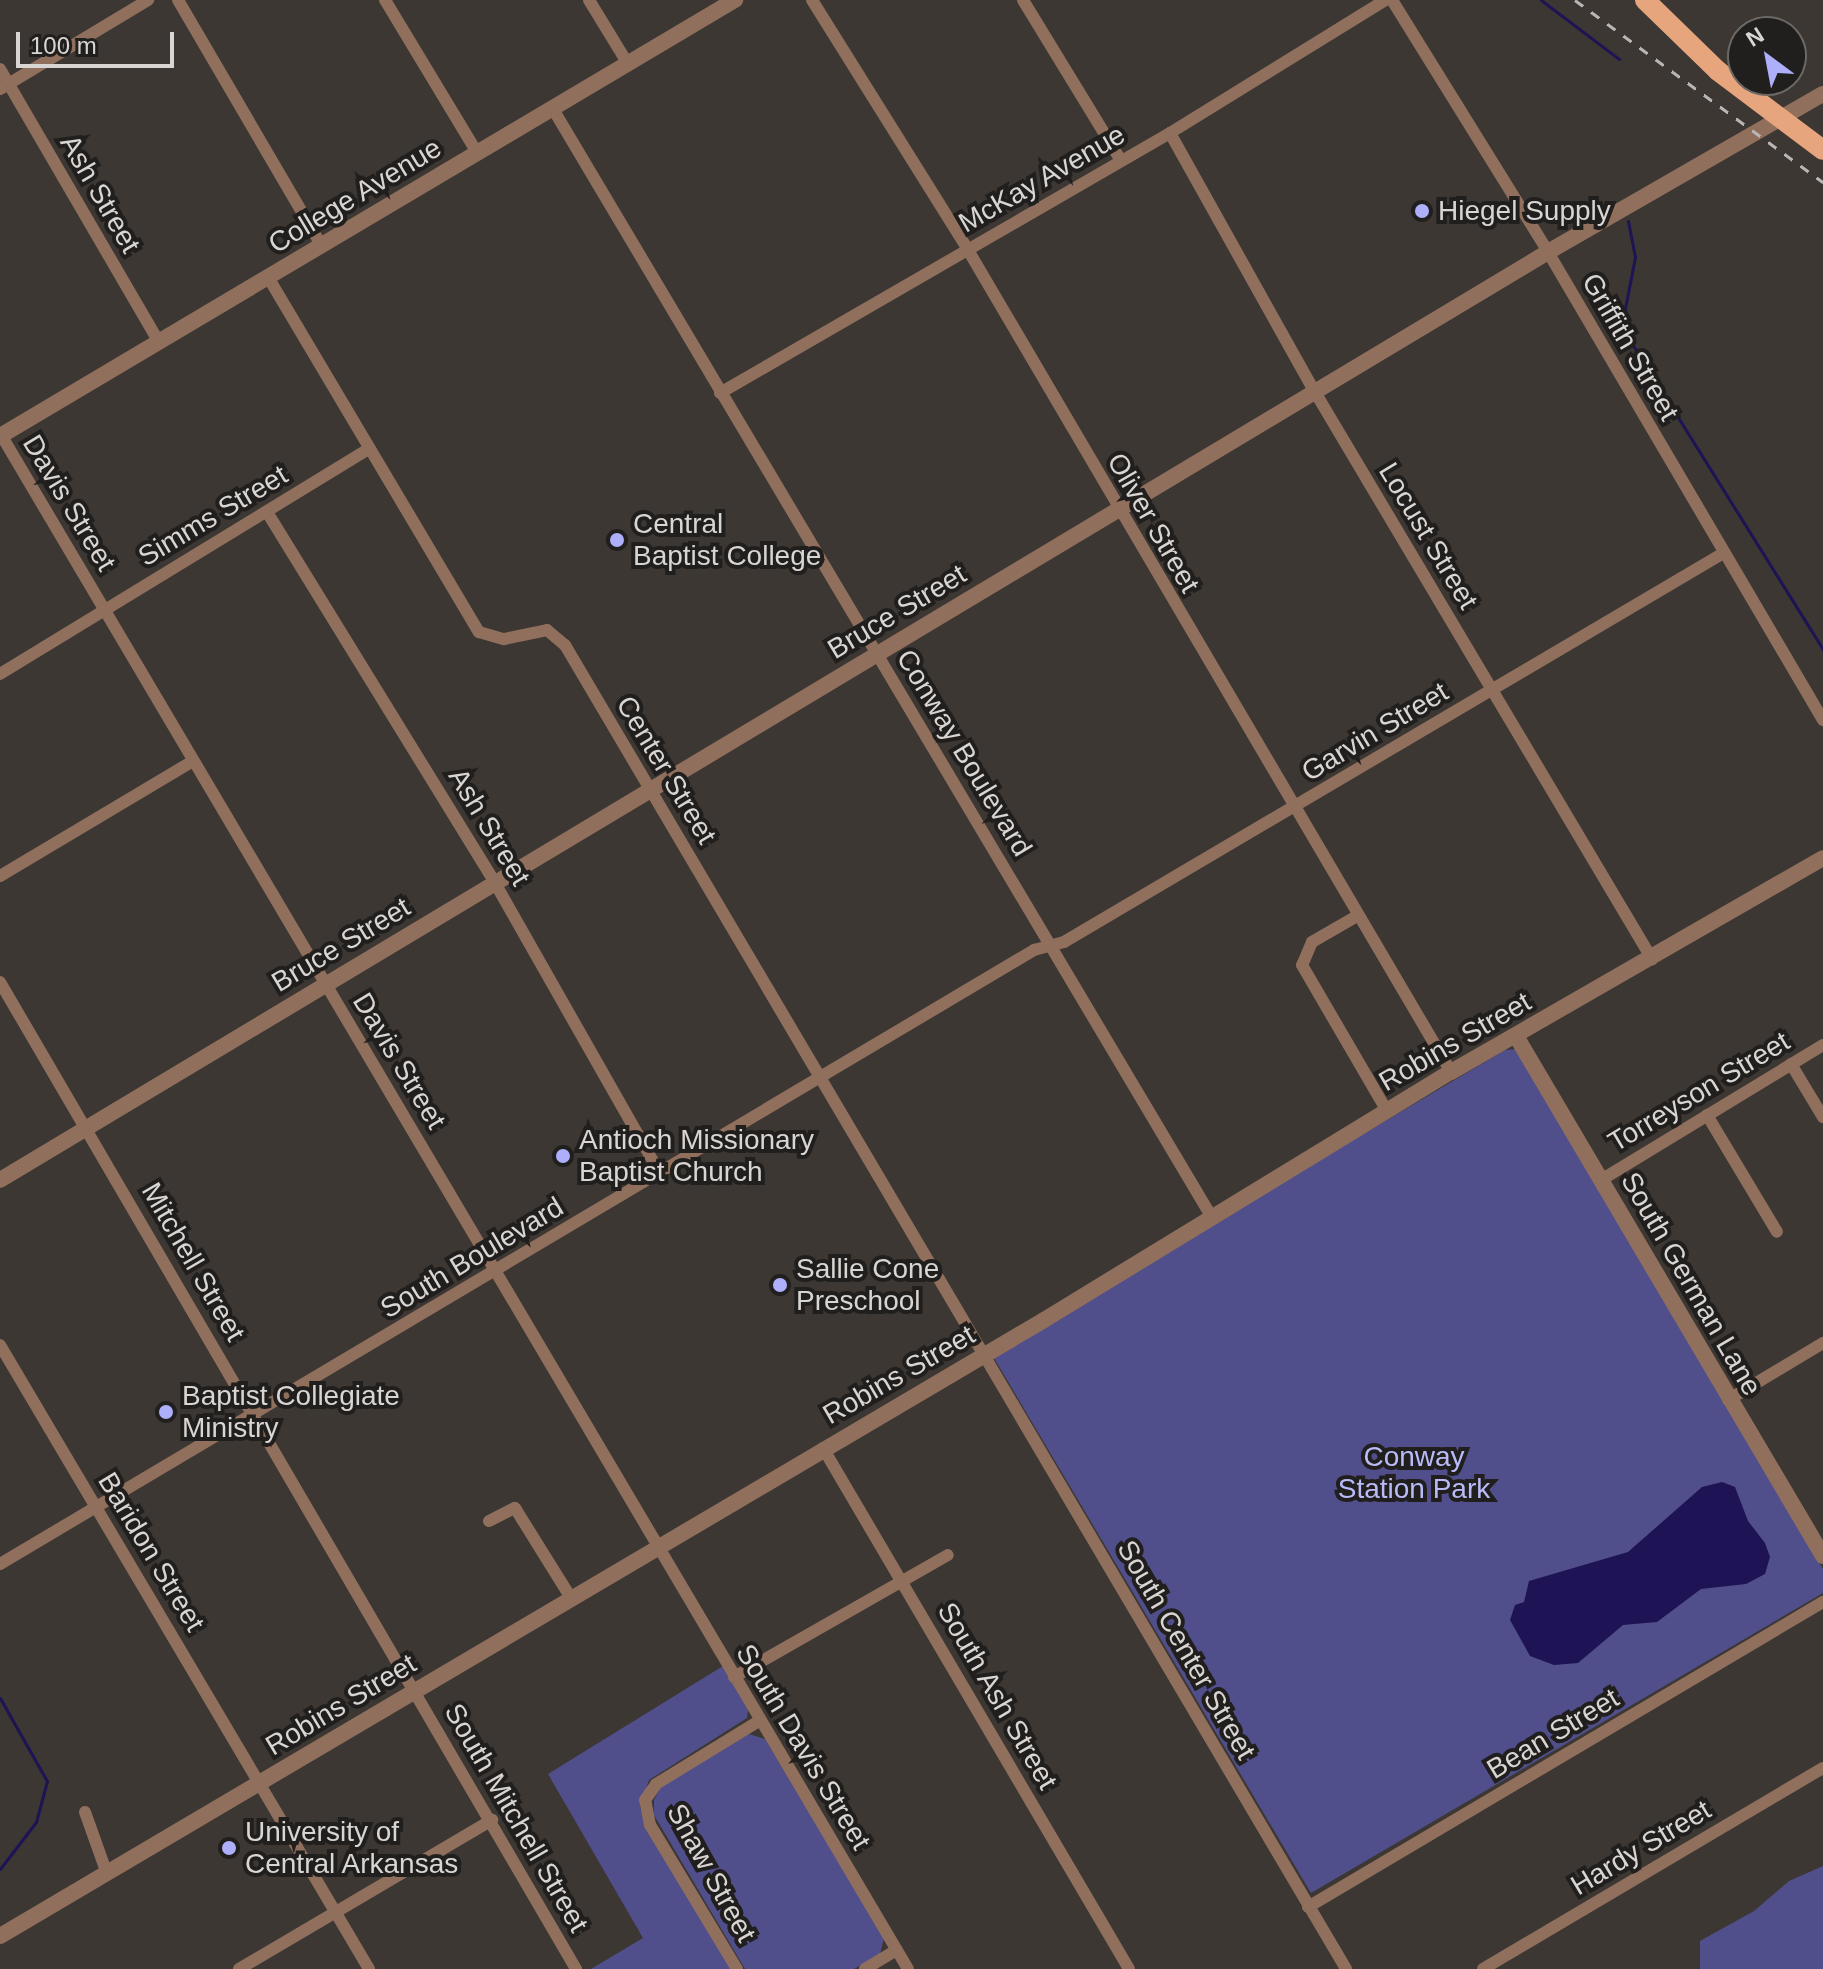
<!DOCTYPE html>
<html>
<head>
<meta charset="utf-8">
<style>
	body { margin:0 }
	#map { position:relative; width:1823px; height:1969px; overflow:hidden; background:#3c3733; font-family:Arial,sans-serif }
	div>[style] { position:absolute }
	.green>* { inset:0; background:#504f8c }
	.water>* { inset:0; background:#1e1354 }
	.stream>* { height:3px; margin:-1.5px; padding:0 1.5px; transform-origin:1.5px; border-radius:1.5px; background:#1e1354 }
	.minor>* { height:12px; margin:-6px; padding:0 6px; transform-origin:6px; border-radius:6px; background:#906f5d }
	.tertiary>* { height:16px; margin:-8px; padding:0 8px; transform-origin:8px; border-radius:8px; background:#906f5d }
	.primary>* { height:20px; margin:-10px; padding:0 10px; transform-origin:10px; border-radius:10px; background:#e7a57e }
	.rail>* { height:3px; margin-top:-1.5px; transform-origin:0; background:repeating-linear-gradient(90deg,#bab6b4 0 10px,transparent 0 20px) }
	.dots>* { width:22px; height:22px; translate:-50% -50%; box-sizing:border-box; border:4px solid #211f1d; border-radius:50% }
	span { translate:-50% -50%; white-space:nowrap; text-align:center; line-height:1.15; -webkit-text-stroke:8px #211f1d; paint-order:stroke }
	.street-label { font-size:28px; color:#d9d5d3 }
	.poi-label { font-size:28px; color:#d9d5d3 }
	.left { translate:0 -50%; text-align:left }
	.park-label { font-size:28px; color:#b9bbf8 }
	.north { position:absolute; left:1727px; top:16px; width:80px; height:80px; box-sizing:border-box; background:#211f1d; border:2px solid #6b6866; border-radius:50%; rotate:328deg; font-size:22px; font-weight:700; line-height:32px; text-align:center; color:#d9d5d3 }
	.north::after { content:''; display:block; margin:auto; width:28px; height:36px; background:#adaffb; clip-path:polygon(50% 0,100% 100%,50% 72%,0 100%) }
	.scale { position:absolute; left:16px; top:32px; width:158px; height:36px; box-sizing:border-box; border:4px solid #d9d5d3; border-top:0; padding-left:10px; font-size:24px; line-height:28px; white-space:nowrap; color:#d9d5d3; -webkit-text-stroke:6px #211f1d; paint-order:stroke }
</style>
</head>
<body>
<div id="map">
	<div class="green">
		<div style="clip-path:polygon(1516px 1049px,1823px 1569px,1823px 1593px,1311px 1893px,994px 1358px,1000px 1350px,1505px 1050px)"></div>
		<div style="clip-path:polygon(723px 1666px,748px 1710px,747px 1718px,649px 1780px,640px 1808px,731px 1969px,591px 1969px,643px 1938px,548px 1774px)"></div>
		<div style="clip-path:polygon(749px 1734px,765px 1739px,884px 1938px,880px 1954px,854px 1969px,745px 1969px,654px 1815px,654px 1800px,661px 1786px)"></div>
		<div style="clip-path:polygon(1823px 1866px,1823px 1969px,1700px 1969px,1700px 1941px,1754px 1911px,1789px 1881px)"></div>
	</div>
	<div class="water">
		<div style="clip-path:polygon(1722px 1482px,1735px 1487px,1748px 1521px,1765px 1543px,1770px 1557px,1765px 1574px,1746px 1584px,1701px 1589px,1657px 1622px,1623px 1625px,1578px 1663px,1554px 1665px,1530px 1656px,1510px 1620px,1515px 1605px,1524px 1602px,1529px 1581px,1628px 1552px,1702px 1487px)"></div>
	</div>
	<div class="stream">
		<div style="left:1541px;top:0;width:98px;rotate:37.1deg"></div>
		<div style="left:1628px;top:221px;width:37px;rotate:79deg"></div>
		<div style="left:1635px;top:257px;width:63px;rotate:101deg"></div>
		<div style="left:1623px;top:319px;width:21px;rotate:73deg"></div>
		<div style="left:1629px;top:339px;width:367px;rotate:58deg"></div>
		<div style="left:0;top:1698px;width:95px;rotate:60.5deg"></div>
		<div style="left:47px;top:1781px;width:42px;rotate:105deg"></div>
		<div style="left:36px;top:1822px;width:59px;rotate:127.5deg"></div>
	</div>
	<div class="minor">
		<div style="left:178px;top:0;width:285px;rotate:59.7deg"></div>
		<div style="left:385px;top:0;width:180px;rotate:58.9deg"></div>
		<div style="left:589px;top:0;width:75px;rotate:58.6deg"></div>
		<div style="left:812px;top:0;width:295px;rotate:58deg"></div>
		<div style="left:968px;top:250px;width:953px;rotate:59.56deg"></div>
		<div style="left:1023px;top:0;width:186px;rotate:58.6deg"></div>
		<div style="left:1392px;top:0;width:296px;rotate:58.2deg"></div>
		<div style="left:1548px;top:252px;width:543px;rotate:59.56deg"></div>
		<div style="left:0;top:69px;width:316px;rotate:59.8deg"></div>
		<div style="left:0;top:89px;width:173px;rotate:-31deg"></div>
		<div style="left:553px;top:109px;width:1288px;rotate:59.27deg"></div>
		<div style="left:1170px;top:133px;width:297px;rotate:60.8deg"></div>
		<div style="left:1315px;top:392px;width:660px;rotate:59.27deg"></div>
		<div style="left:268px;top:277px;width:413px;rotate:59.3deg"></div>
		<div style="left:479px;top:632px;width:26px;rotate:16deg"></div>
		<div style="left:504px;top:639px;width:44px;rotate:-11.8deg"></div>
		<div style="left:547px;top:630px;width:23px;rotate:40deg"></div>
		<div style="left:565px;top:645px;width:1537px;rotate:59.46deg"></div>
		<div style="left:720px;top:393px;width:520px;rotate:-30.02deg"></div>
		<div style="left:1170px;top:133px;width:253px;rotate:-31.7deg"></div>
		<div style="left:0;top:433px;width:1784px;rotate:59.41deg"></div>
		<div style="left:267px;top:512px;width:435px;rotate:58.4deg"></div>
		<div style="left:495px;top:883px;width:334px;rotate:60.4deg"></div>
		<div style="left:0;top:674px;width:432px;rotate:-31.4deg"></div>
		<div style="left:0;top:876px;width:225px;rotate:-30.8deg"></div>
		<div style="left:1357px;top:916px;width:52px;rotate:150deg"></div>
		<div style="left:1312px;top:942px;width:25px;rotate:113deg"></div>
		<div style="left:1302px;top:965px;width:169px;rotate:59.8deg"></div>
		<div style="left:0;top:982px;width:1143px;rotate:59.73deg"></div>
		<div style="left:1791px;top:1064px;width:62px;rotate:58.9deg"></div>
		<div style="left:1707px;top:1115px;width:136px;rotate:59.1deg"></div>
		<div style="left:1601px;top:1180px;width:260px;rotate:-31.3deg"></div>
		<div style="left:0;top:1345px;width:725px;rotate:59.4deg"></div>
		<div style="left:1728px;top:1400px;width:111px;rotate:-31deg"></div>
		<div style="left:823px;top:1448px;width:604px;rotate:59.57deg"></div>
		<div style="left:489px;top:1521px;width:29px;rotate:-27deg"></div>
		<div style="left:515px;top:1508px;width:106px;rotate:58.1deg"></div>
		<div style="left:0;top:1564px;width:1203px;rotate:-30.7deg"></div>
		<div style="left:1034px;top:950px;width:31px;rotate:-15deg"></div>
		<div style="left:1064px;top:942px;width:764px;rotate:-30.53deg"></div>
		<div style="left:734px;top:1677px;width:246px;rotate:-29.7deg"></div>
		<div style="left:85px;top:1812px;width:63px;rotate:70.4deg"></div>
		<div style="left:1308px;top:1907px;width:599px;rotate:-30.64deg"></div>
		<div style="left:239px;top:1969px;width:294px;rotate:-30.5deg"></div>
		<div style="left:737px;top:1969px;width:168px;rotate:-121.1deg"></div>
		<div style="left:650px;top:1825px;width:25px;rotate:-101deg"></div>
		<div style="left:645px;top:1800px;width:19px;rotate:-55deg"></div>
		<div style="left:656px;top:1784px;width:121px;rotate:-31.5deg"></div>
		<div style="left:865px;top:1969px;width:37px;rotate:-31deg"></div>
		<div style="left:1483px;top:1969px;width:395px;rotate:-30.6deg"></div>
	</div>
	<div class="tertiary">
		<div style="left:0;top:436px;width:855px;rotate:-30.68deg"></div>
		<div style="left:1516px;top:1036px;width:604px;rotate:59.44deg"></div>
		<div style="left:0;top:1180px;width:1805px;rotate:-30.94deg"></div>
		<div style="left:1548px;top:252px;width:317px;rotate:-29.9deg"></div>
		<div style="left:0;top:1936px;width:1212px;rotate:-30.54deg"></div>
		<div style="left:1044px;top:1320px;width:477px;rotate:-31.4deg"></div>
		<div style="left:1451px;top:1072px;width:429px;rotate:-29.9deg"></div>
	</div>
	<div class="primary">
		<div style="left:1645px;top:0;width:102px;rotate:44.2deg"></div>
		<div style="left:1718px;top:71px;width:131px;rotate:37deg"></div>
	</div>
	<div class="rail">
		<div style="left:1575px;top:0;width:308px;rotate:36.3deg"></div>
	</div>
	<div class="dots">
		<div style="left:1422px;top:211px;background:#adaffb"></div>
		<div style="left:617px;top:540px;background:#adaffb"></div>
		<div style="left:563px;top:1156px;background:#adaffb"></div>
		<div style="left:780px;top:1285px;background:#adaffb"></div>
		<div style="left:166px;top:1412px;background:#adaffb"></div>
		<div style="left:229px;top:1848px;background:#adaffb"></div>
	</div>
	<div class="street-label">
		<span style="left:1042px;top:179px;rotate:-30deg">McKay Avenue</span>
		<span style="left:100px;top:194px;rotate:60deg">Ash Street</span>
		<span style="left:355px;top:196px;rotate:-31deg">College Avenue</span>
		<span style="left:1630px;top:347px;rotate:60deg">Griffith Street</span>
		<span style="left:69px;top:503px;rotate:59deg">Davis Street</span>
		<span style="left:213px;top:516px;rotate:-31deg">Simms Street</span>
		<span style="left:1153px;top:523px;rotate:60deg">Oliver Street</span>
		<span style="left:1428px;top:536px;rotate:59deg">Locust Street</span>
		<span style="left:897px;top:612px;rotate:-31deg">Bruce Street</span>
		<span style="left:1375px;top:732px;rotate:-31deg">Garvin Street</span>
		<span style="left:964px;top:753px;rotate:59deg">Conway Boulevard</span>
		<span style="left:666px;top:770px;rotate:59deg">Center Street</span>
		<span style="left:489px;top:827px;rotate:59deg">Ash Street</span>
		<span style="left:341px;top:945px;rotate:-31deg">Bruce Street</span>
		<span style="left:1455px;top:1042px;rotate:-30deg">Robins Street</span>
		<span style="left:399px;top:1061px;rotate:59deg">Davis Street</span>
		<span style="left:1699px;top:1092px;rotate:-31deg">Torreyson Street</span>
		<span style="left:472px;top:1258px;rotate:-31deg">South Boulevard</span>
		<span style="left:193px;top:1262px;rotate:60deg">Mitchell Street</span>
		<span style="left:1691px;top:1284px;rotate:60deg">South German Lane</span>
		<span style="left:899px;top:1375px;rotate:-30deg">Robins Street</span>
		<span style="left:151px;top:1552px;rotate:59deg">Baridon Street</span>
		<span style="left:1186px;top:1650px;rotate:60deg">South Center Street</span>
		<span style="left:997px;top:1696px;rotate:60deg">South Ash Street</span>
		<span style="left:341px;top:1705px;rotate:-31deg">Robins Street</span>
		<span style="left:1553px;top:1734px;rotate:-31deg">Bean Street</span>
		<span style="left:803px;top:1747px;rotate:59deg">South Davis Street</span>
		<span style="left:516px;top:1818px;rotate:60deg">South Mitchell Street</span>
		<span style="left:1641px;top:1848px;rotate:-31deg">Hardy Street</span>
		<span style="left:711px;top:1873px;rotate:61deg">Shaw Street</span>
	</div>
	<div class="poi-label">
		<span class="left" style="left:1438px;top:211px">Hiegel Supply</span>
		<span class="left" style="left:633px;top:540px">Central<br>Baptist College</span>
		<span class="left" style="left:579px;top:1156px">Antioch Missionary<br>Baptist Church</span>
		<span class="left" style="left:796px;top:1285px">Sallie Cone<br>Preschool</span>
		<span class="left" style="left:182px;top:1412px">Baptist Collegiate<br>Ministry</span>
		<span class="left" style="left:245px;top:1848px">University of<br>Central Arkansas</span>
	</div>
	<div class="park-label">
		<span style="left:1414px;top:1473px">Conway<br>Station Park</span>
	</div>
	<div class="north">N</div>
	<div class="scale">100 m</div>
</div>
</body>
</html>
